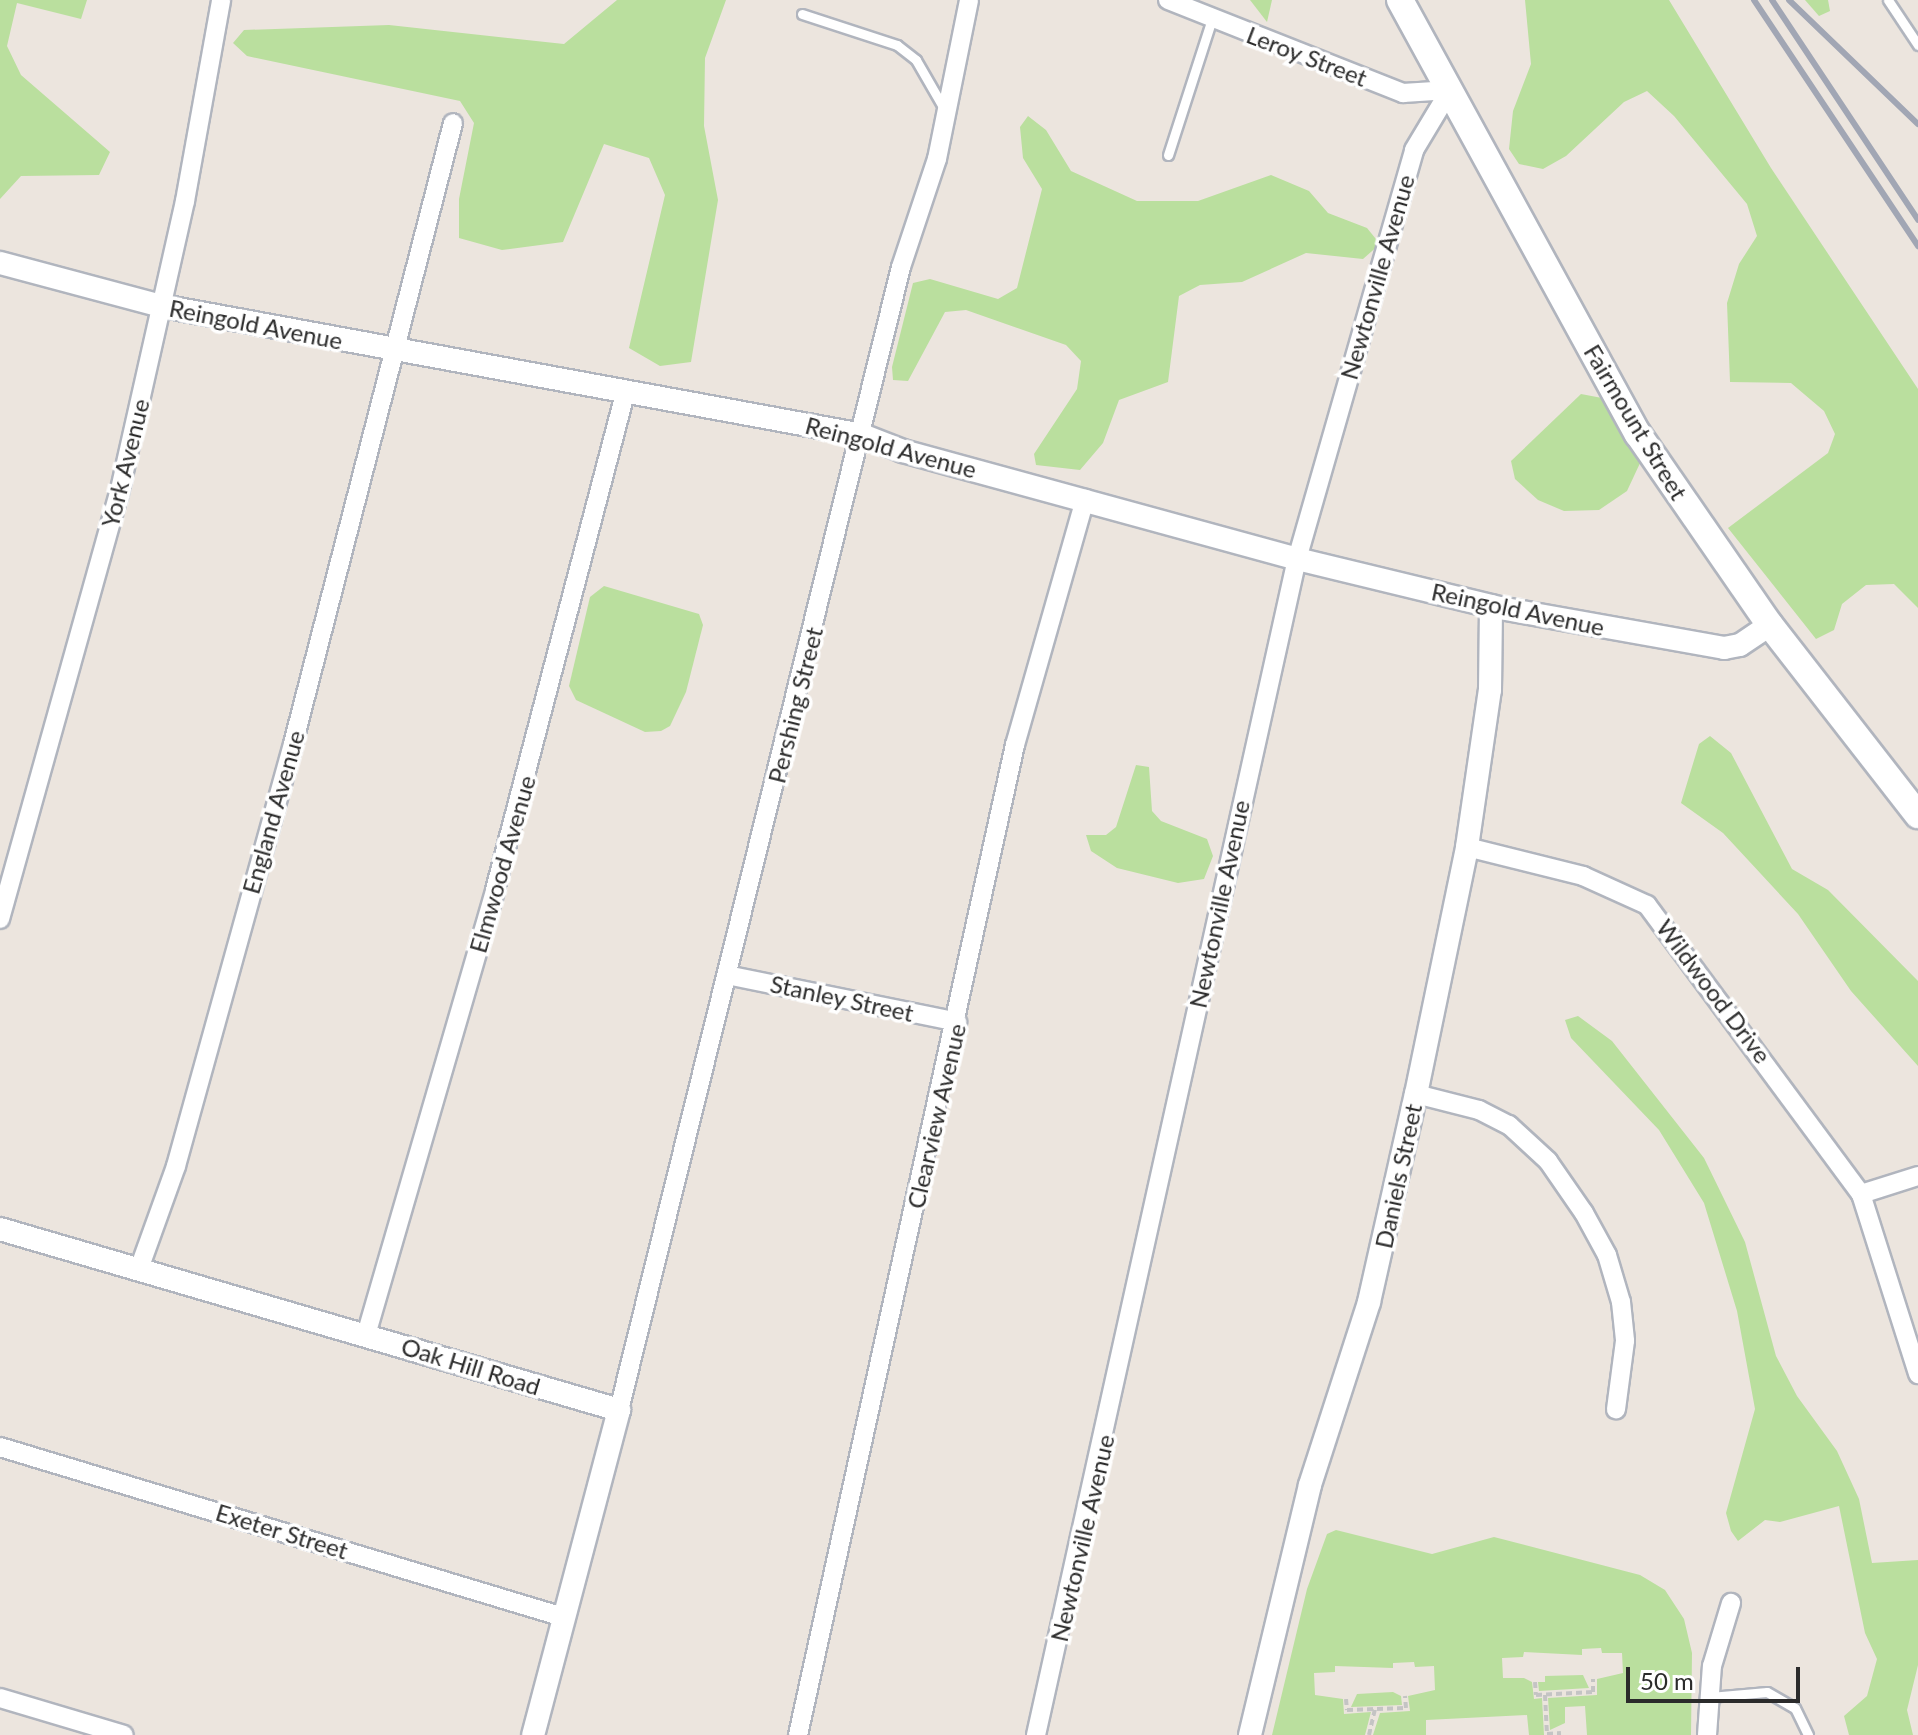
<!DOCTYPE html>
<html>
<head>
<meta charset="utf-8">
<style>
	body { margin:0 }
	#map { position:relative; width:1918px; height:1735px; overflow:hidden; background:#ece5de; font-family:Lato,sans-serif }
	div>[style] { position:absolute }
	.green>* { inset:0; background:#badf9e }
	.path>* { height:4px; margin-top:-2px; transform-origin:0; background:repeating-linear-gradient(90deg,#c4c4c4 0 6px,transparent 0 10px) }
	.roads { filter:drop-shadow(2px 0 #b1b5be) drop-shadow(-2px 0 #b1b5be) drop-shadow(0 2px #b1b5be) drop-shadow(0 -2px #b1b5be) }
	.service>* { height:9px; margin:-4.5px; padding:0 4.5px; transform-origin:4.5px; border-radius:4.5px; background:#fff }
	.minor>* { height:18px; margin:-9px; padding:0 9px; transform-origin:9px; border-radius:9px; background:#fff }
	.tertiary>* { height:22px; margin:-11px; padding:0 11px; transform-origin:11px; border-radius:11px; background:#fff }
	.secondary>* { height:26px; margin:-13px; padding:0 13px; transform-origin:13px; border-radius:13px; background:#fff }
	.rail>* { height:6px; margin:-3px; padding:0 3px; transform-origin:3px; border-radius:3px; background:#a1a6b4 }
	span { translate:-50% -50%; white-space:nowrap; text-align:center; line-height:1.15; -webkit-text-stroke:7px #fff; paint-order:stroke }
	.street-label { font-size:24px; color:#2b2b2b }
	.scale { position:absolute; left:1626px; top:1667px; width:174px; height:36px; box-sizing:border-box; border:4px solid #2b2b2b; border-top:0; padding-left:10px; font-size:24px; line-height:28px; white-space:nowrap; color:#2b2b2b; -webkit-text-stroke:6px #fff; paint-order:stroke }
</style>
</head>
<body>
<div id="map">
	<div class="green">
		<div style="clip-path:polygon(0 0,87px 0,81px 19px,17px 3px,7px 46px,21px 75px,110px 152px,99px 175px,21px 176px,0 199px)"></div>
		<div style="clip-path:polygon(617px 0,726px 0,705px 58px,704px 126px,718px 200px,691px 362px,660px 366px,629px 348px,665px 195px,649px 158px,604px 144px,563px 242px,502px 250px,459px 238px,459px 199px,474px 123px,460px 101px,247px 56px,233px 43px,244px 30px,389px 25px,564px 44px)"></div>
		<div style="clip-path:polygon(1250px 0,1272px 0,1267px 22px)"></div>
		<div style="clip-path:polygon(1525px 0,1669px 0,1771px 168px,1918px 389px,1918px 608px,1894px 584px,1866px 585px,1842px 604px,1834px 630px,1816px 639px,1728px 528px,1828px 453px,1835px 434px,1824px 411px,1791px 383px,1730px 382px,1727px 303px,1739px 264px,1757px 236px,1747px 204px,1674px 116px,1647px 91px,1624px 102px,1566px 156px,1543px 169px,1519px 164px,1509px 149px,1513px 111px,1531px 64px)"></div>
		<div style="clip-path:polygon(1805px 0,1828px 0,1830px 11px,1819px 16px)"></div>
		<div style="clip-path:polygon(1028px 116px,1046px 130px,1071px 171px,1137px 201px,1198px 201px,1271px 175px,1309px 191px,1328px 213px,1367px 228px,1380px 244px,1363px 259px,1306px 253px,1242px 282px,1200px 285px,1179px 296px,1168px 382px,1119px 400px,1103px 443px,1080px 470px,1036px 465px,1034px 454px,1077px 389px,1081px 361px,1066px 345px,966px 310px,945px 312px,908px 381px,893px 380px,892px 367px,913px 283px,930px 279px,998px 299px,1017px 288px,1042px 189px,1023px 158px,1020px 127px)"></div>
		<div style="clip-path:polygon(1581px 394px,1602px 398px,1641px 461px,1627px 491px,1599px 510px,1564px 511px,1538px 500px,1515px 479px,1511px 461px)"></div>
		<div style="clip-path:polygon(604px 586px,699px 614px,703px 625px,686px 692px,670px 726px,661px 731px,645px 732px,576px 700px,569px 686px,590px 597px)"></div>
		<div style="clip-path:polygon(1710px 736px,1731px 753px,1792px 869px,1828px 890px,1918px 981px,1918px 1066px,1851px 991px,1798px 914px,1723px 833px,1681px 803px,1699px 744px)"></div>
		<div style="clip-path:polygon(1136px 765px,1149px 767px,1152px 811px,1161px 821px,1207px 839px,1213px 856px,1204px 879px,1178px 883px,1117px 868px,1091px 851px,1086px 835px,1106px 835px,1116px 827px)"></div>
		<div style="clip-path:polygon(1578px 1016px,1612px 1041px,1704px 1158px,1745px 1242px,1776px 1356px,1797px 1396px,1837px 1451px,1859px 1499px,1872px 1563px,1918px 1560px,1918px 1665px,1907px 1710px,1913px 1735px,1849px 1735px,1844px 1716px,1867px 1696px,1877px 1659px,1865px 1633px,1839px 1506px,1780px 1522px,1765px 1520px,1738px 1541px,1731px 1531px,1726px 1513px,1755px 1409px,1737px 1311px,1704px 1203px,1659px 1130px,1571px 1038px,1565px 1020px)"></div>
		<div style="clip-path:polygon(1336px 1530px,1432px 1554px,1494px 1537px,1640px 1575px,1665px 1590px,1684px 1619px,1692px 1653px,1691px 1735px,1587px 1735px,1585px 1706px,1565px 1707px,1565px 1723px,1550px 1730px,1548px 1698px,1597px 1695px,1597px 1679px,1623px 1673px,1622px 1653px,1602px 1653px,1601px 1648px,1582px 1649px,1582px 1655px,1524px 1652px,1523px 1657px,1502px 1658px,1503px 1678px,1524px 1678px,1532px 1682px,1534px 1699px,1542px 1698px,1544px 1735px,1529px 1735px,1527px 1715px,1426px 1720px,1426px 1735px,1373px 1735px,1380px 1713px,1410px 1711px,1408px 1696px,1435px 1690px,1434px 1666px,1415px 1667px,1414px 1662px,1393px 1663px,1393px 1668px,1335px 1666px,1335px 1672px,1314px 1673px,1315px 1695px,1343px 1699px,1344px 1714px,1371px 1712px,1365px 1735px,1272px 1735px,1307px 1589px,1327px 1534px)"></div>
		<div style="clip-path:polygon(1583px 1675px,1589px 1688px,1539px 1691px,1538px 1682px,1545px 1682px,1545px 1676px)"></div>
		<div style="clip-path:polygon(1393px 1692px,1401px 1696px,1402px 1705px,1351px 1707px,1357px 1694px)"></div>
	</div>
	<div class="path">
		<div style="left:1535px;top:1682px;width:13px;rotate:86deg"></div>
		<div style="left:1536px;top:1695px;width:57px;rotate:-3deg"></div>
		<div style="left:1593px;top:1692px;width:13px;rotate:-90deg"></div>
		<div style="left:1545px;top:1695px;width:40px;rotate:87.1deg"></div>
		<div style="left:1346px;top:1699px;width:11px;rotate:85deg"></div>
		<div style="left:1347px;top:1710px;width:59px;rotate:-1.9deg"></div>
		<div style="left:1406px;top:1708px;width:12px;rotate:-95deg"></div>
		<div style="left:1547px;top:1734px;width:14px;rotate:-4deg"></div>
		<div style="left:1369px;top:1735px;width:26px;rotate:-77deg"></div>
	</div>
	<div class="roads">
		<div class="service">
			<div style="left:1888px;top:0;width:54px;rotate:56.3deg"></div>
			<div style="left:802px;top:14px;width:100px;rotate:18.1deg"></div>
			<div style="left:897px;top:45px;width:24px;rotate:38deg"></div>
			<div style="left:916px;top:60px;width:60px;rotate:60deg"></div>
			<div style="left:1168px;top:155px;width:143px;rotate:-72.1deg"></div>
			<div style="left:1710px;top:1697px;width:57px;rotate:-5deg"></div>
			<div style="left:1767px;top:1692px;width:32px;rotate:30deg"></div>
			<div style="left:1795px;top:1708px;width:30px;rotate:64deg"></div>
		</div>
		<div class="minor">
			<div style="left:1168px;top:0;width:253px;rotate:21.6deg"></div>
			<div style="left:1403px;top:93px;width:47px;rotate:-3.7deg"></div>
			<div style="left:1467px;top:847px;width:120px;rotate:14deg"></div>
			<div style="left:1583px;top:876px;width:70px;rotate:24.4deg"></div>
			<div style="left:1647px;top:905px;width:360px;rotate:53.5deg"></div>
			<div style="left:0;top:919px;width:441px;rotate:-74.4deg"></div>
			<div style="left:119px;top:494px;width:300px;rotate:-77.3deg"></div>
			<div style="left:185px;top:201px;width:204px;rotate:-79.8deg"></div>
			<div style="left:727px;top:975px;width:235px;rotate:11.5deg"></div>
			<div style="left:1416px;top:1094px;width:65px;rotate:14.3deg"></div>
			<div style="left:1479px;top:1110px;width:34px;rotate:27deg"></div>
			<div style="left:1509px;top:1125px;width:53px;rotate:42.7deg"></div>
			<div style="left:1548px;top:1161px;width:63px;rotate:55.3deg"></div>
			<div style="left:1584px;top:1213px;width:48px;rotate:61.3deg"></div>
			<div style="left:1607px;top:1255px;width:49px;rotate:73.4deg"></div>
			<div style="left:1621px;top:1302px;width:39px;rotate:84deg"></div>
			<div style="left:1625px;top:1341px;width:69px;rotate:97.5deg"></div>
			<div style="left:1918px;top:1176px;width:60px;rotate:162.5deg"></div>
			<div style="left:1861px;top:1194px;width:189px;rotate:72.4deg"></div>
			<div style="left:139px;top:1269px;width:109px;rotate:-70.2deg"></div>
			<div style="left:176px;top:1166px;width:438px;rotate:-74.5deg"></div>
			<div style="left:293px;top:744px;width:641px;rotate:-75.55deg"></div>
			<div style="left:366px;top:1335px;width:463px;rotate:-73.8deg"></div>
			<div style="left:495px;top:890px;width:517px;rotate:-75.32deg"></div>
			<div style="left:619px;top:1410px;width:1177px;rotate:-76.14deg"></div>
			<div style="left:901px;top:267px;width:114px;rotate:-71.6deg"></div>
			<div style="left:937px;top:159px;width:162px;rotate:-78.6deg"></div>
			<div style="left:0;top:1447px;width:588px;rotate:16.8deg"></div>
			<div style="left:0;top:1698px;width:129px;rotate:16.6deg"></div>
			<div style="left:798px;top:1735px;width:1014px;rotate:-77.64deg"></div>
			<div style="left:1015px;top:745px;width:256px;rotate:-74.1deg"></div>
			<div style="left:1036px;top:1735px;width:1205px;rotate:-77.49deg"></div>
			<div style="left:1297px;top:559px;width:425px;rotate:-74deg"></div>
			<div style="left:1414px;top:150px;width:70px;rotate:-59deg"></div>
			<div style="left:1707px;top:1735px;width:69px;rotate:-85.9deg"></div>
			<div style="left:1712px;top:1666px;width:66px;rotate:-73.2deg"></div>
		</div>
		<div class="tertiary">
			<div style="left:0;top:263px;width:168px;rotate:14.9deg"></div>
			<div style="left:162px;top:306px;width:712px;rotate:10.44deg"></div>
			<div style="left:862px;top:435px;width:44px;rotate:21.3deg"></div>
			<div style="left:903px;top:451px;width:409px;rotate:15.3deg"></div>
			<div style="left:1297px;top:559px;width:209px;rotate:13.6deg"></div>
			<div style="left:1500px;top:608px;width:228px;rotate:10.1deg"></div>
			<div style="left:1724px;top:648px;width:16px;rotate:-11deg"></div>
			<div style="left:1740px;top:645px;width:36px;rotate:-34deg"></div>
			<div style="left:0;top:1229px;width:645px;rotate:16.3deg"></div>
			<div style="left:619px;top:1410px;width:336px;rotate:104.8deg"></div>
			<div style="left:1250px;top:1735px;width:257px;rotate:-76.5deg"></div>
			<div style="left:1310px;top:1485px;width:192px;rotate:-72.1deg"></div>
			<div style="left:1369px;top:1302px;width:213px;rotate:-77.3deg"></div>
			<div style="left:1416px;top:1094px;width:252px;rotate:-78.3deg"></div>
			<div style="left:1467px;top:847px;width:159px;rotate:-81.7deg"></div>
			<div style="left:1490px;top:690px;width:84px;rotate:-89.3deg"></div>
		</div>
		<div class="secondary">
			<div style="left:1400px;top:0;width:495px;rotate:61.3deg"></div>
			<div style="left:1638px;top:434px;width:232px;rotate:55.4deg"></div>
			<div style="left:1770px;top:625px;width:241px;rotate:52.1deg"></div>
		</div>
	</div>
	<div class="rail">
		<div style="left:1754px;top:0;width:296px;rotate:56.3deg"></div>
		<div style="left:1772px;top:0;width:264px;rotate:56.4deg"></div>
		<div style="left:1789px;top:0;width:179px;rotate:43.9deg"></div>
	</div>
	<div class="street-label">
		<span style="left:1307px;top:56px;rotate:21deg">Leroy Street</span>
		<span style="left:1377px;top:277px;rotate:-74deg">Newtonville Avenue</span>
		<span style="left:256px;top:324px;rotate:11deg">Reingold Avenue</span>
		<span style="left:1636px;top:422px;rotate:59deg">Fairmount Street</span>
		<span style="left:891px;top:447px;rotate:15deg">Reingold Avenue</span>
		<span style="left:125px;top:463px;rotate:-76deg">York Avenue</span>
		<span style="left:1518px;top:609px;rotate:12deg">Reingold Avenue</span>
		<span style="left:795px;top:705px;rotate:-76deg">Pershing Street</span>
		<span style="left:273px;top:812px;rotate:-74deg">England Avenue</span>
		<span style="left:502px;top:864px;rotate:-74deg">Elmwood Avenue</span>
		<span style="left:1219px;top:904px;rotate:-78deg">Newtonville Avenue</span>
		<span style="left:1714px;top:991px;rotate:53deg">Wildwood Drive</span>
		<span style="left:842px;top:998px;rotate:12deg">Stanley Street</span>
		<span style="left:936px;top:1116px;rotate:-77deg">Clearview Avenue</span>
		<span style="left:1398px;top:1176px;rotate:-78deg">Daniels Street</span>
		<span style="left:471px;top:1366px;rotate:17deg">Oak Hill Road</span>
		<span style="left:282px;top:1531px;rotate:17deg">Exeter Street</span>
		<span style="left:1082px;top:1538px;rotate:-77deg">Newtonville Avenue</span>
	</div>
	<div class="scale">50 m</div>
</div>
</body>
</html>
